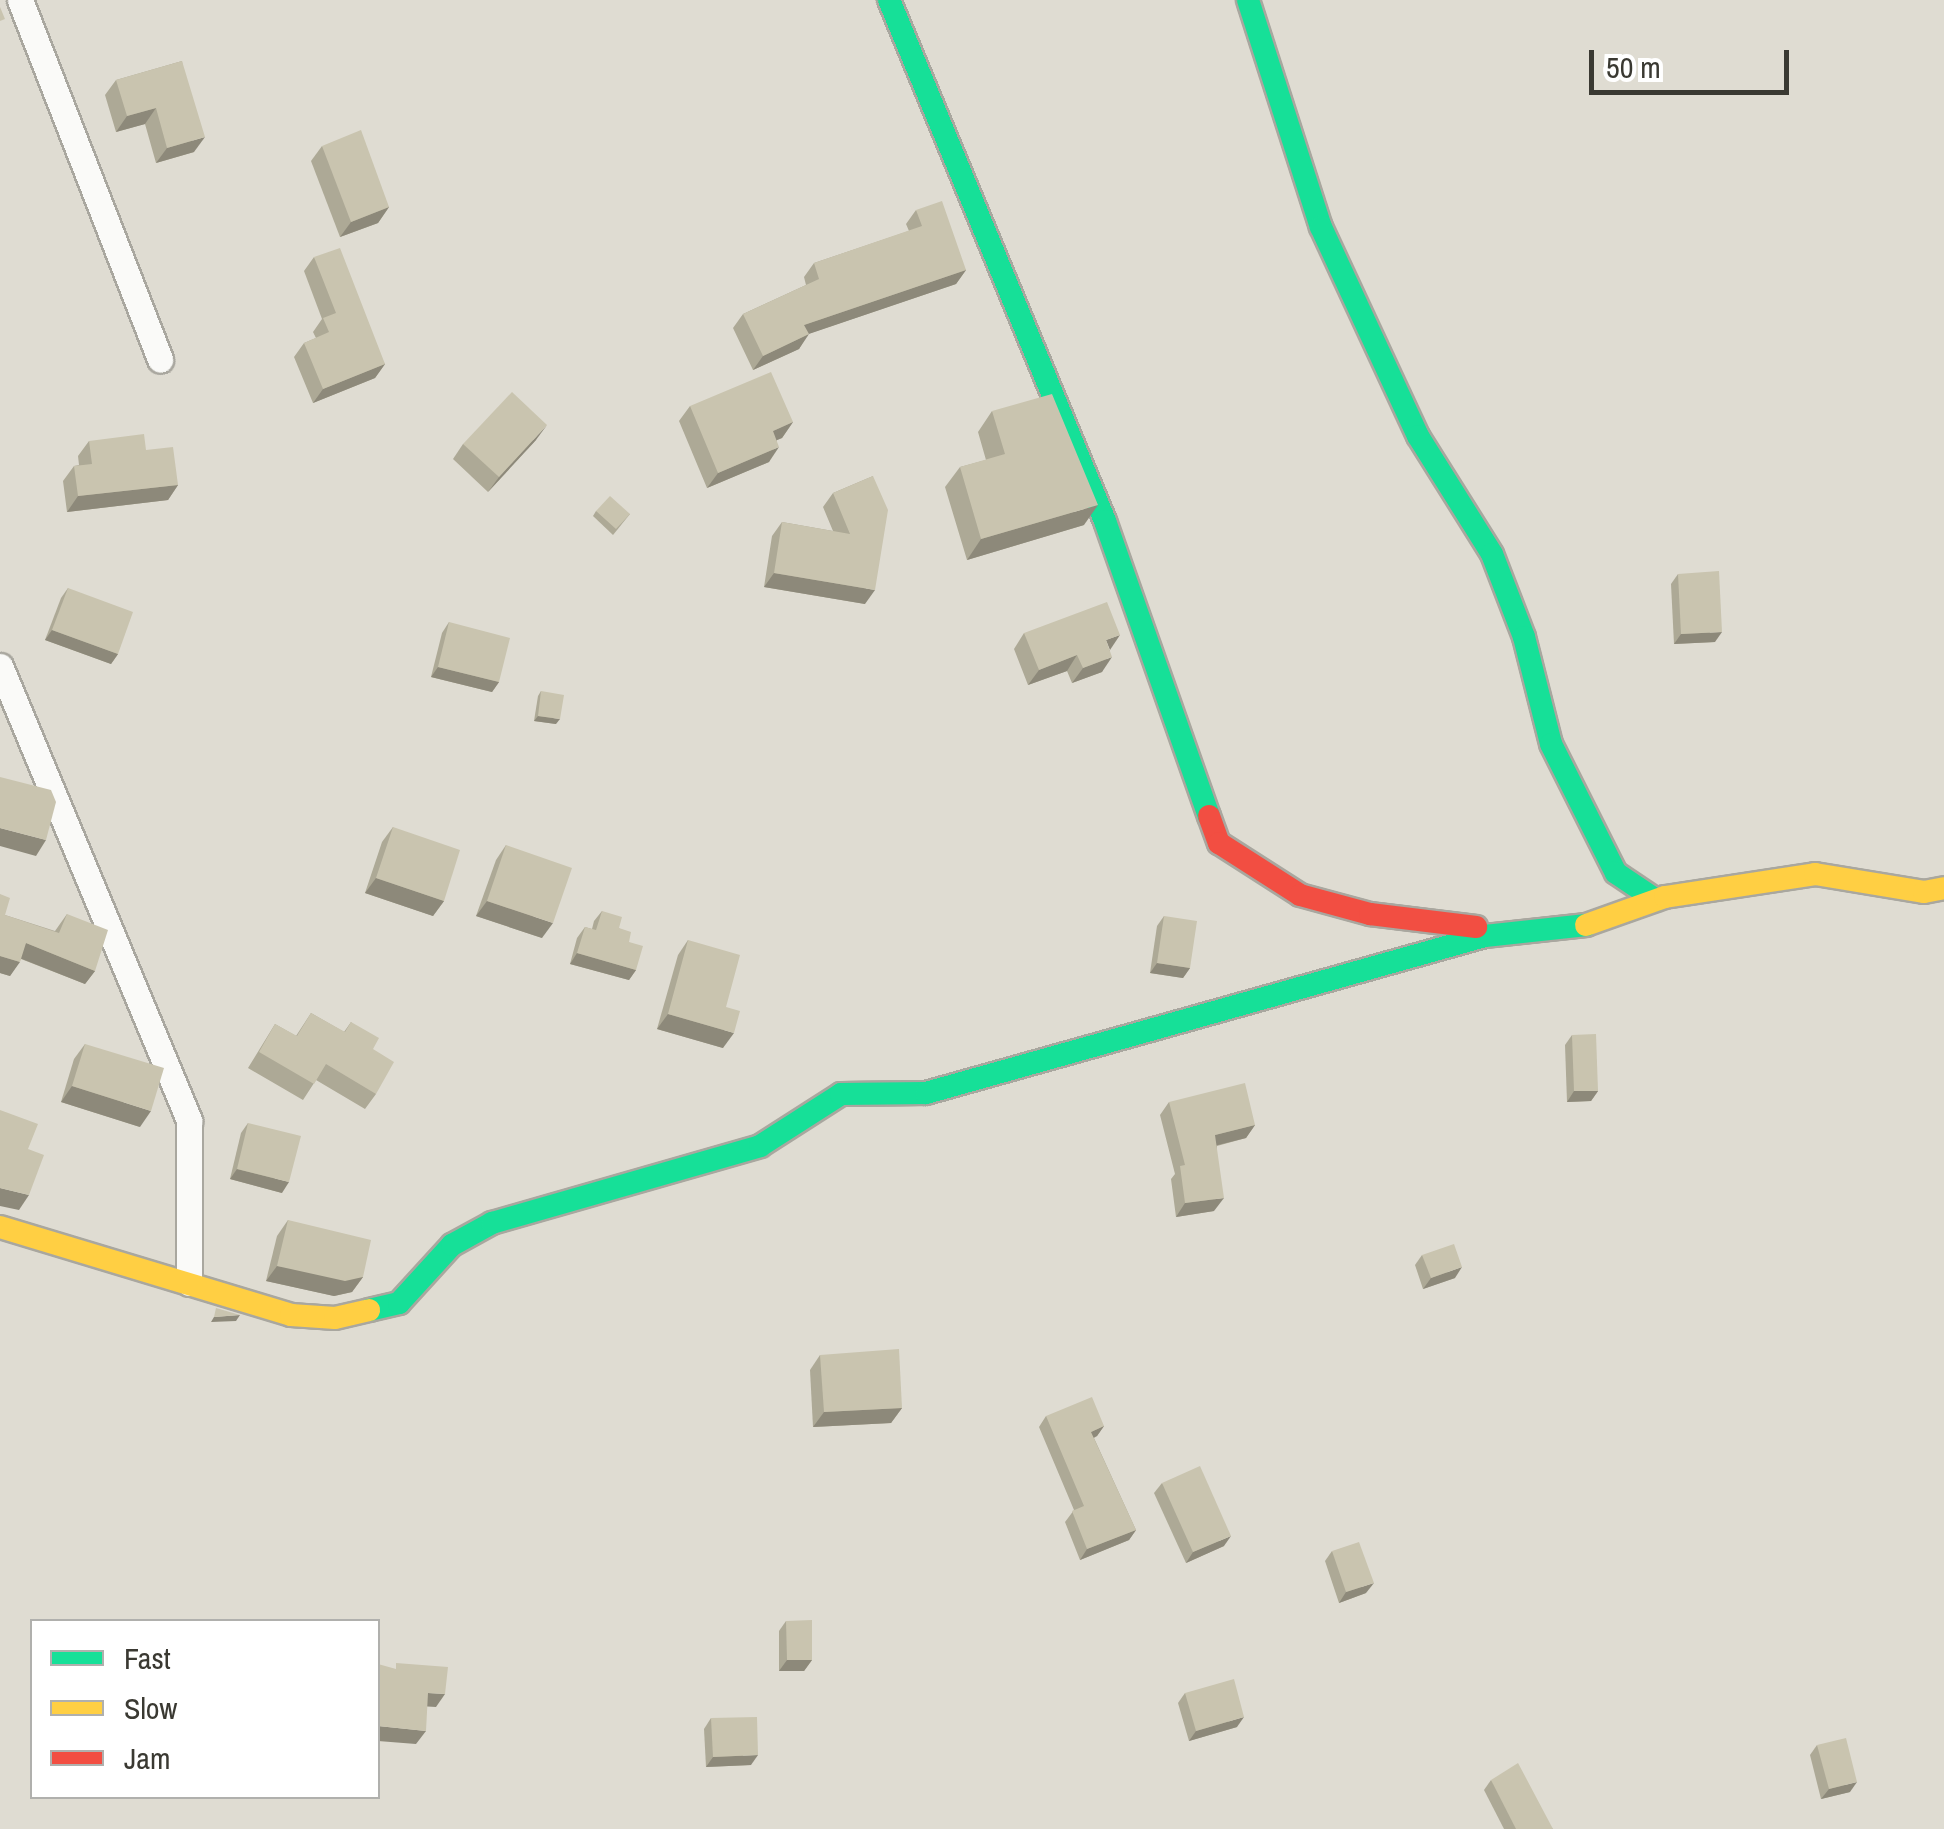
<!DOCTYPE html>
<html>
<head>
<meta charset="utf-8">
<style>
	body { margin:0 }
	#map { position:relative; width:1944px; height:1829px; overflow:hidden; background:#dfdcd2; font-family:"Archivo Narrow",sans-serif }
	div>[style] { position:absolute }
	.roads { filter:drop-shadow(2px 0 #a9a79f) drop-shadow(-2px 0 #a9a79f) drop-shadow(0 2px #a9a79f) drop-shadow(0 -2px #a9a79f) }
	.street>* { height:25px; margin:-12.5px; padding:0 12.5px; transform-origin:12.5px; border-radius:12.5px; background:#fafaf8 }
	.fast>* { height:22px; margin:-11px; padding:0 11px; transform-origin:11px; border-radius:11px; background:#16e098 }
	.slow>* { height:22px; margin:-11px; padding:0 11px; transform-origin:11px; border-radius:11px; background:#ffcf43 }
	.jam>* { height:22px; margin:-11px; padding:0 11px; transform-origin:11px; border-radius:11px; background:#f24e42 }
	.wall>* { inset:0; background:#ada996 }
	.shaded-wall>* { inset:0; background:#8d897a }
	.building>* { inset:0; background:#c9c4af }
	span { translate:-50% -50%; white-space:nowrap; text-align:center; line-height:1.15; -webkit-text-stroke:9px #fff; paint-order:stroke }
	.legend { position:absolute; left:30px; top:1619px; width:350px; height:180px; box-sizing:border-box; background:#fff; border:2px solid #b0b0ad; margin:0; padding:12px 18px; list-style:none; font-size:30px; color:#3a3932 }
	.legend li { display:flex; align-items:center; gap:20px; height:50px }
	.legend b { width:50px; border:2px solid #b0b0ad }
	.scale { position:absolute; left:1589px; top:50px; width:200px; height:45px; box-sizing:border-box; border:5px solid #3a3932; border-top:0; padding-left:12px; font-size:30px; line-height:35px; white-space:nowrap; color:#3a3932; -webkit-text-stroke:8px #fff; paint-order:stroke }
</style>
</head>
<body>
<div id="map">
	<div class="roads">
		<div class="street">
			<div style="left:20px;top:0;width:386px;rotate:68.7deg"></div>
			<div style="left:0;top:666px;width:493px;rotate:67.4deg"></div>
			<div style="left:189px;top:1121px;width:162px;rotate:90deg"></div>
		</div>
		<div class="fast">
			<div style="left:889px;top:0;width:564px;rotate:67.48deg"></div>
			<div style="left:1105px;top:521px;width:313px;rotate:70.6deg"></div>
			<div style="left:1248px;top:0;width:238px;rotate:72.2deg"></div>
			<div style="left:1321px;top:227px;width:230px;rotate:65.1deg"></div>
			<div style="left:1418px;top:436px;width:139px;rotate:57.9deg"></div>
			<div style="left:1492px;top:554px;width:89px;rotate:68.9deg"></div>
			<div style="left:1524px;top:637px;width:110px;rotate:75.8deg"></div>
			<div style="left:1551px;top:744px;width:144px;rotate:63.3deg"></div>
			<div style="left:1616px;top:873px;width:48px;rotate:34deg"></div>
			<div style="left:369px;top:1310px;width:31px;rotate:-13deg"></div>
			<div style="left:399px;top:1303px;width:79px;rotate:-47.6deg"></div>
			<div style="left:452px;top:1245px;width:46px;rotate:-28.8deg"></div>
			<div style="left:492px;top:1223px;width:279px;rotate:-16deg"></div>
			<div style="left:760px;top:1146px;width:96px;rotate:-32.7deg"></div>
			<div style="left:841px;top:1094px;width:85px;rotate:-0.7deg"></div>
			<div style="left:926px;top:1093px;width:581px;rotate:-15.69deg"></div>
			<div style="left:1485px;top:936px;width:102px;rotate:-6.2deg"></div>
		</div>
		<div class="slow">
			<div style="left:1586px;top:925px;width:84px;rotate:-19.5deg"></div>
			<div style="left:1665px;top:897px;width:152px;rotate:-8.7deg"></div>
			<div style="left:1815px;top:874px;width:110px;rotate:9.4deg"></div>
			<div style="left:1924px;top:892px;width:20px;rotate:-11deg"></div>
			<div style="left:0;top:1227px;width:304px;rotate:16.8deg"></div>
			<div style="left:291px;top:1315px;width:44px;rotate:3.9deg"></div>
			<div style="left:335px;top:1318px;width:35px;rotate:-13deg"></div>
		</div>
		<div class="jam">
			<div style="left:1209px;top:816px;width:29px;rotate:70deg"></div>
			<div style="left:1219px;top:843px;width:96px;rotate:32.7deg"></div>
			<div style="left:1300px;top:895px;width:73px;rotate:15.2deg"></div>
			<div style="left:1370px;top:914px;width:107px;rotate:7deg"></div>
		</div>
	</div>
	<div class="wall">
		<div style="clip-path:polygon(182px 61px,194px 152px,156px 163px,145px 124px,116px 132px,105px 95px,116px 80px)"></div>
		<div style="clip-path:polygon(322px 146px,389px 207px,378px 223px,340px 237px,311px 161px)"></div>
		<div style="clip-path:polygon(916px 210px,966px 270px,956px 284px,808px 334px,799px 349px,753px 370px,733px 328px,743px 314px,806px 285px,804px 277px,814px 263px,909px 231px,906px 224px)"></div>
		<div style="clip-path:polygon(314px 257px,385px 364px,375px 378px,313px 403px,294px 357px,304px 343px,316px 338px,313px 332px,322px 319px,304px 271px)"></div>
		<div style="clip-path:polygon(690px 406px,793px 422px,782px 438px,777px 440px,769px 462px,707px 488px,679px 421px)"></div>
		<div style="clip-path:polygon(992px 411px,1084px 525px,967px 560px,945px 487px,960px 467px,986px 460px,978px 432px)"></div>
		<div style="clip-path:polygon(536px 440px,488px 492px,453px 459px,463px 444px)"></div>
		<div style="clip-path:polygon(89px 441px,146px 450px,178px 485px,168px 500px,67px 512px,63px 481px,74px 466px,79px 465px,78px 456px)"></div>
		<div style="clip-path:polygon(873px 476px,865px 604px,764px 587px,772px 536px,782px 522px,833px 531px,823px 507px,833px 493px)"></div>
		<div style="clip-path:polygon(596px 511px,630px 514px,613px 535px,593px 516px)"></div>
		<div style="clip-path:polygon(1678px 574px,1715px 642px,1674px 644px,1671px 584px)"></div>
		<div style="clip-path:polygon(68px 588px,118px 654px,111px 664px,45px 640px,61px 598px)"></div>
		<div style="clip-path:polygon(449px 622px,499px 682px,492px 692px,431px 677px,442px 633px)"></div>
		<div style="clip-path:polygon(1024px 633px,1110px 650px,1102px 672px,1072px 683px,1067px 671px,1028px 685px,1014px 649px)"></div>
		<div style="clip-path:polygon(541px 691px,556px 724px,534px 721px,538px 696px)"></div>
		<div style="clip-path:polygon(393px 827px,444px 901px,433px 916px,365px 893px,382px 842px)"></div>
		<div style="clip-path:polygon(506px 845px,542px 938px,476px 916px,496px 860px)"></div>
		<div style="clip-path:polygon(0 894px,5px 915px,55px 931px,67px 914px,95px 971px,85px 984px,21px 959px,10px 976px,0 973px)"></div>
		<div style="clip-path:polygon(602px 911px,619px 928px,629px 942px,636px 970px,629px 980px,570px 964px,577px 938px,585px 927px,592px 929px,594px 921px)"></div>
		<div style="clip-path:polygon(1164px 916px,1190px 968px,1183px 978px,1150px 973px,1157px 926px)"></div>
		<div style="clip-path:polygon(688px 940px,726px 1007px,723px 1048px,657px 1029px,678px 955px)"></div>
		<div style="clip-path:polygon(311px 1013px,344px 1032px,351px 1022px,373px 1049px,376px 1094px,365px 1109px,316px 1080px,303px 1100px,248px 1068px,275px 1024px,296px 1036px)"></div>
		<div style="clip-path:polygon(1572px 1035px,1598px 1091px,1591px 1101px,1567px 1102px,1565px 1045px)"></div>
		<div style="clip-path:polygon(85px 1044px,140px 1127px,61px 1102px,74px 1059px)"></div>
		<div style="clip-path:polygon(1169px 1102px,1255px 1125px,1246px 1138px,1217px 1146px,1214px 1211px,1176px 1217px,1171px 1179px,1175px 1174px,1160px 1115px)"></div>
		<div style="clip-path:polygon(248px 1123px,282px 1193px,230px 1179px,241px 1133px)"></div>
		<div style="clip-path:polygon(288px 1220px,363px 1277px,352px 1292px,334px 1296px,266px 1281px,277px 1236px)"></div>
		<div style="clip-path:polygon(1422px 1255px,1455px 1278px,1423px 1289px,1415px 1265px)"></div>
		<div style="clip-path:polygon(820px 1355px,902px 1408px,891px 1423px,813px 1427px,810px 1370px)"></div>
		<div style="clip-path:polygon(1046px 1416px,1104px 1426px,1097px 1436px,1094px 1438px,1136px 1530px,1129px 1540px,1080px 1560px,1065px 1522px,1074px 1510px,1039px 1427px)"></div>
		<div style="clip-path:polygon(1162px 1483px,1224px 1546px,1186px 1563px,1154px 1493px)"></div>
		<div style="clip-path:polygon(1332px 1551px,1366px 1593px,1339px 1603px,1325px 1561px)"></div>
		<div style="clip-path:polygon(786px 1621px,812px 1660px,804px 1671px,779px 1671px,779px 1631px)"></div>
		<div style="clip-path:polygon(1185px 1693px,1237px 1727px,1189px 1741px,1178px 1703px)"></div>
		<div style="clip-path:polygon(711px 1718px,751px 1765px,706px 1767px,704px 1729px)"></div>
		<div style="clip-path:polygon(1817px 1745px,1850px 1792px,1821px 1799px,1810px 1755px)"></div>
		<div style="clip-path:polygon(1491px 1780px,1553px 1829px,1504px 1829px,1484px 1790px)"></div>
	</div>
	<div class="shaded-wall">
		<div style="clip-path:polygon(156px 108px,145px 124px,116px 132px,127px 116px)"></div>
		<div style="clip-path:polygon(205px 137px,194px 152px,156px 163px,167px 148px)"></div>
		<div style="clip-path:polygon(389px 207px,378px 223px,340px 237px,351px 222px)"></div>
		<div style="clip-path:polygon(966px 270px,956px 284px,794px 339px,804px 325px)"></div>
		<div style="clip-path:polygon(809px 334px,799px 349px,753px 370px,763px 356px)"></div>
		<div style="clip-path:polygon(385px 364px,375px 378px,313px 403px,323px 389px)"></div>
		<div style="clip-path:polygon(793px 422px,782px 438px,762px 446px,773px 431px)"></div>
		<div style="clip-path:polygon(547px 425px,536px 440px,488px 492px,499px 477px)"></div>
		<div style="clip-path:polygon(779px 447px,769px 462px,707px 488px,718px 473px)"></div>
		<div style="clip-path:polygon(178px 485px,168px 500px,67px 512px,78px 496px)"></div>
		<div style="clip-path:polygon(1098px 505px,1084px 525px,967px 560px,981px 539px)"></div>
		<div style="clip-path:polygon(774px 573px,875px 590px,865px 604px,764px 587px)"></div>
		<div style="clip-path:polygon(52px 630px,118px 654px,111px 664px,45px 640px)"></div>
		<div style="clip-path:polygon(1722px 632px,1715px 642px,1674px 644px,1681px 634px)"></div>
		<div style="clip-path:polygon(1120px 635px,1110px 650px,1106px 640px)"></div>
		<div style="clip-path:polygon(1077px 655px,1067px 671px,1028px 685px,1039px 670px)"></div>
		<div style="clip-path:polygon(1112px 657px,1102px 672px,1072px 683px,1083px 668px)"></div>
		<div style="clip-path:polygon(438px 667px,499px 682px,492px 692px,431px 677px)"></div>
		<div style="clip-path:polygon(538px 716px,560px 719px,556px 724px,534px 721px)"></div>
		<div style="clip-path:polygon(0 828px,46px 840px,36px 856px,0 846px)"></div>
		<div style="clip-path:polygon(376px 878px,444px 901px,433px 916px,365px 893px)"></div>
		<div style="clip-path:polygon(487px 901px,553px 923px,542px 938px,476px 916px)"></div>
		<div style="clip-path:polygon(26px 943px,95px 971px,85px 984px,17px 957px)"></div>
		<div style="clip-path:polygon(577px 953px,636px 970px,629px 980px,570px 964px)"></div>
		<div style="clip-path:polygon(0 956px,20px 962px,10px 976px,0 973px)"></div>
		<div style="clip-path:polygon(1157px 963px,1190px 968px,1183px 978px,1150px 973px)"></div>
		<div style="clip-path:polygon(668px 1014px,734px 1033px,723px 1048px,657px 1029px)"></div>
		<div style="clip-path:polygon(72px 1086px,151px 1111px,140px 1127px,61px 1102px)"></div>
		<div style="clip-path:polygon(1574px 1091px,1598px 1091px,1591px 1101px,1567px 1102px)"></div>
		<div style="clip-path:polygon(1255px 1125px,1246px 1138px,1206px 1148px,1215px 1135px)"></div>
		<div style="clip-path:polygon(237px 1169px,289px 1182px,282px 1193px,230px 1179px)"></div>
		<div style="clip-path:polygon(0 1188px,29px 1195px,19px 1210px,0 1206px)"></div>
		<div style="clip-path:polygon(1224px 1198px,1214px 1211px,1176px 1217px,1185px 1203px)"></div>
		<div style="clip-path:polygon(277px 1266px,363px 1277px,352px 1292px,334px 1296px,266px 1281px)"></div>
		<div style="clip-path:polygon(1462px 1267px,1455px 1278px,1423px 1289px,1431px 1278px)"></div>
		<div style="clip-path:polygon(240px 1315px,236px 1321px,211px 1322px,214px 1317px)"></div>
		<div style="clip-path:polygon(902px 1408px,891px 1423px,813px 1427px,824px 1412px)"></div>
		<div style="clip-path:polygon(1104px 1426px,1097px 1436px,1084px 1442px,1091px 1432px)"></div>
		<div style="clip-path:polygon(1136px 1530px,1129px 1540px,1080px 1560px,1087px 1549px)"></div>
		<div style="clip-path:polygon(1231px 1536px,1224px 1546px,1186px 1563px,1193px 1552px)"></div>
		<div style="clip-path:polygon(1374px 1583px,1366px 1593px,1339px 1603px,1346px 1592px)"></div>
		<div style="clip-path:polygon(787px 1660px,812px 1660px,804px 1671px,779px 1671px)"></div>
		<div style="clip-path:polygon(428px 1693px,445px 1694px,436px 1707px,419px 1706px)"></div>
		<div style="clip-path:polygon(1244px 1717px,1237px 1727px,1189px 1741px,1196px 1731px)"></div>
		<div style="clip-path:polygon(378px 1726px,426px 1731px,416px 1744px,378px 1741px)"></div>
		<div style="clip-path:polygon(758px 1755px,751px 1765px,706px 1767px,713px 1757px)"></div>
		<div style="clip-path:polygon(1857px 1782px,1850px 1792px,1821px 1799px,1829px 1789px)"></div>
	</div>
	<div class="building">
		<div style="clip-path:polygon(0 7px,5px 19px,0 21px)"></div>
		<div style="clip-path:polygon(182px 61px,205px 137px,167px 148px,156px 108px,127px 116px,116px 80px)"></div>
		<div style="clip-path:polygon(361px 130px,389px 207px,351px 222px,322px 146px)"></div>
		<div style="clip-path:polygon(942px 201px,966px 270px,804px 325px,809px 334px,763px 356px,743px 314px,819px 279px,814px 263px,922px 226px,916px 210px)"></div>
		<div style="clip-path:polygon(340px 248px,385px 364px,323px 389px,304px 343px,329px 332px,323px 318px,336px 313px,314px 257px)"></div>
		<div style="clip-path:polygon(771px 372px,793px 422px,773px 431px,779px 447px,718px 473px,690px 406px)"></div>
		<div style="clip-path:polygon(512px 392px,547px 425px,499px 477px,463px 444px)"></div>
		<div style="clip-path:polygon(1052px 394px,1098px 505px,981px 539px,960px 467px,1005px 454px,992px 411px)"></div>
		<div style="clip-path:polygon(144px 434px,146px 450px,173px 447px,178px 485px,78px 496px,74px 466px,92px 464px,89px 441px)"></div>
		<div style="clip-path:polygon(873px 476px,888px 510px,875px 590px,774px 573px,782px 522px,850px 534px,833px 493px)"></div>
		<div style="clip-path:polygon(610px 496px,630px 514px,616px 529px,596px 511px)"></div>
		<div style="clip-path:polygon(1719px 571px,1722px 632px,1681px 634px,1678px 574px)"></div>
		<div style="clip-path:polygon(68px 588px,133px 612px,118px 654px,52px 630px)"></div>
		<div style="clip-path:polygon(1107px 602px,1120px 635px,1106px 640px,1112px 657px,1083px 668px,1077px 655px,1039px 670px,1024px 633px)"></div>
		<div style="clip-path:polygon(449px 622px,510px 638px,499px 682px,438px 667px)"></div>
		<div style="clip-path:polygon(541px 691px,564px 695px,560px 719px,538px 716px)"></div>
		<div style="clip-path:polygon(0 777px,51px 790px,56px 802px,46px 840px,0 828px)"></div>
		<div style="clip-path:polygon(393px 827px,460px 850px,444px 901px,376px 878px)"></div>
		<div style="clip-path:polygon(506px 845px,572px 868px,553px 923px,487px 901px)"></div>
		<div style="clip-path:polygon(0 894px,10px 898px,5px 915px,59px 933px,67px 914px,108px 930px,95px 971px,26px 943px,20px 962px,0 956px)"></div>
		<div style="clip-path:polygon(602px 911px,622px 917px,619px 928px,631px 932px,629px 942px,643px 946px,636px 970px,577px 953px,585px 927px,596px 930px)"></div>
		<div style="clip-path:polygon(1164px 916px,1197px 921px,1190px 968px,1157px 963px)"></div>
		<div style="clip-path:polygon(688px 940px,740px 955px,726px 1007px,740px 1011px,734px 1033px,668px 1014px)"></div>
		<div style="clip-path:polygon(311px 1013px,345px 1032px,351px 1022px,379px 1038px,373px 1049px,394px 1062px,376px 1094px,326px 1064px,314px 1084px,259px 1052px,275px 1024px,297px 1036px)"></div>
		<div style="clip-path:polygon(1596px 1034px,1598px 1091px,1574px 1091px,1572px 1035px)"></div>
		<div style="clip-path:polygon(85px 1044px,164px 1068px,151px 1111px,72px 1086px)"></div>
		<div style="clip-path:polygon(1245px 1083px,1255px 1125px,1215px 1135px,1224px 1198px,1185px 1203px,1180px 1166px,1185px 1165px,1169px 1102px)"></div>
		<div style="clip-path:polygon(0 1110px,38px 1124px,28px 1149px,44px 1155px,29px 1195px,0 1188px)"></div>
		<div style="clip-path:polygon(248px 1123px,301px 1136px,289px 1182px,237px 1169px)"></div>
		<div style="clip-path:polygon(288px 1220px,371px 1240px,363px 1277px,345px 1281px,277px 1266px)"></div>
		<div style="clip-path:polygon(1454px 1244px,1462px 1267px,1431px 1278px,1422px 1255px)"></div>
		<div style="clip-path:polygon(216px 1308px,240px 1315px,214px 1317px)"></div>
		<div style="clip-path:polygon(899px 1349px,902px 1408px,824px 1412px,820px 1355px)"></div>
		<div style="clip-path:polygon(1092px 1397px,1104px 1426px,1091px 1432px,1136px 1530px,1087px 1549px,1072px 1511px,1084px 1506px,1046px 1416px)"></div>
		<div style="clip-path:polygon(1200px 1466px,1231px 1536px,1193px 1552px,1162px 1483px)"></div>
		<div style="clip-path:polygon(1359px 1542px,1374px 1583px,1346px 1592px,1332px 1551px)"></div>
		<div style="clip-path:polygon(812px 1620px,812px 1660px,787px 1660px,786px 1621px)"></div>
		<div style="clip-path:polygon(396px 1663px,448px 1667px,445px 1694px,428px 1693px,426px 1731px,378px 1726px,378px 1664px,396px 1669px)"></div>
		<div style="clip-path:polygon(1234px 1679px,1244px 1717px,1196px 1731px,1185px 1693px)"></div>
		<div style="clip-path:polygon(757px 1717px,758px 1755px,713px 1757px,711px 1718px)"></div>
		<div style="clip-path:polygon(1846px 1738px,1857px 1782px,1829px 1789px,1817px 1745px)"></div>
		<div style="clip-path:polygon(1518px 1763px,1553px 1829px,1516px 1829px,1491px 1780px)"></div>
	</div>
	<ul class="legend">
	<li><b style="height:12px;background:#16e098"></b>Fast</li>
	<li><b style="height:12px;background:#ffcf43"></b>Slow</li>
	<li><b style="height:12px;background:#f24e42"></b>Jam</li>
	</ul>
	<div class="scale">50 m</div>
</div>
</body>
</html>
